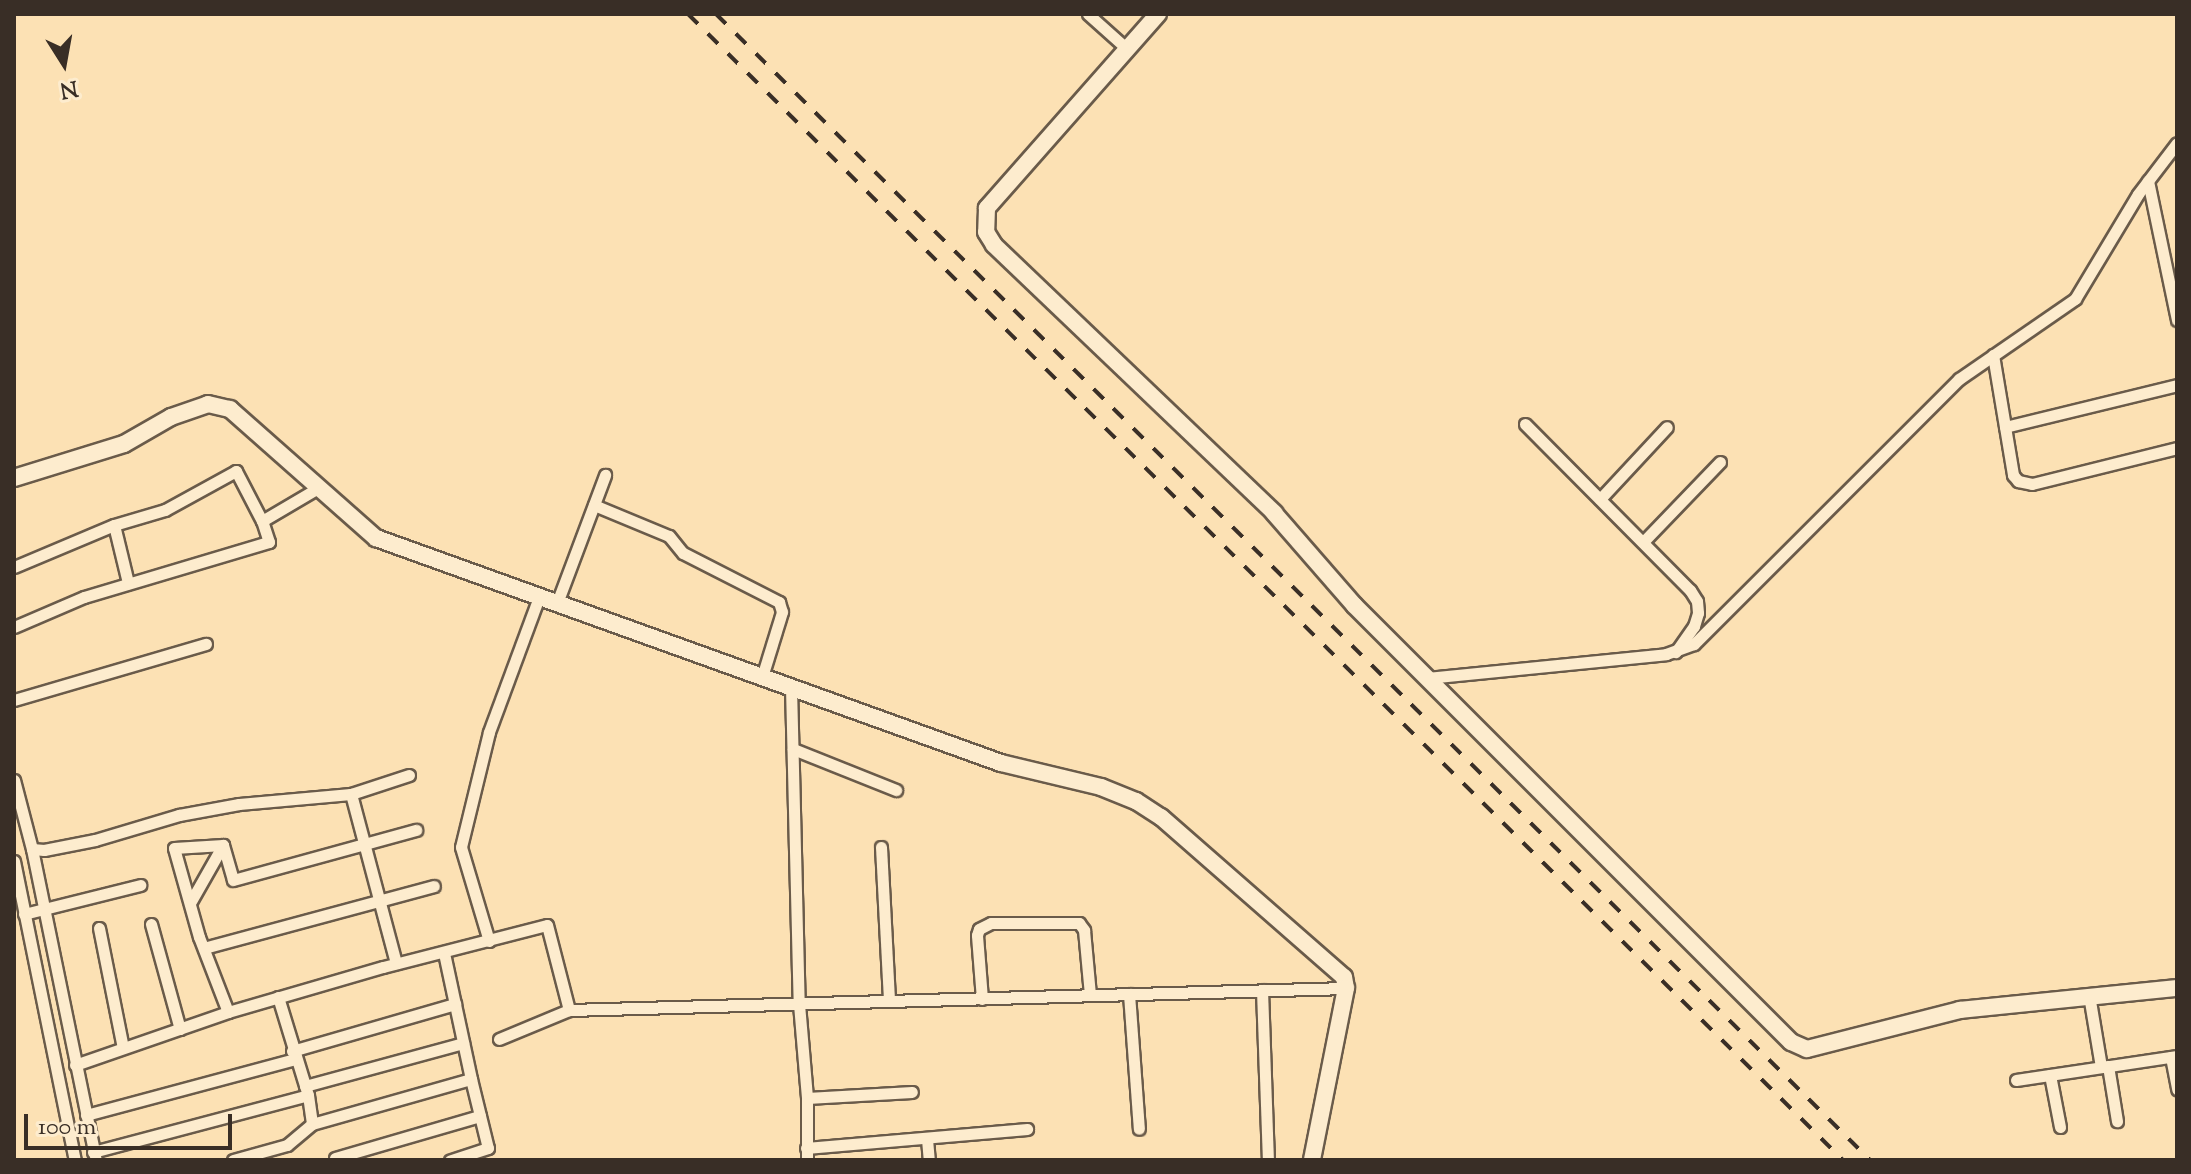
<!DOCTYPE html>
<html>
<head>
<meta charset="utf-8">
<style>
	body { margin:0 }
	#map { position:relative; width:2191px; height:1174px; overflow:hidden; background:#fce1b4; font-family:"Sorts Mill Goudy",serif }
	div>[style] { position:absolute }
	.roads { filter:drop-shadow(2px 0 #6a5b4a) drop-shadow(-2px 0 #6a5b4a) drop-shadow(0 2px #6a5b4a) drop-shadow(0 -2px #6a5b4a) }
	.street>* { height:11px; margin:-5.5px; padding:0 5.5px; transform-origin:5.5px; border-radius:5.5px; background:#fdecce }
	.secondary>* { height:16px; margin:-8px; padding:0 8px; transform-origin:8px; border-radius:8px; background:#fdecce }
	.rail>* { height:4px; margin-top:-2px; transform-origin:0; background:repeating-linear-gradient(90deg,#392e26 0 14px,transparent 0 28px) }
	span { translate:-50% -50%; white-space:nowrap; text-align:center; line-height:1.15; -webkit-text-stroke:6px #fdecce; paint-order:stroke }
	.frame { position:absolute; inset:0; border:16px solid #392e26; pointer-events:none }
	.north { position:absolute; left:24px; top:24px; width:80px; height:80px; -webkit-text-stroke:6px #fdecce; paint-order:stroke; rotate:169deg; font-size:22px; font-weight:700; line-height:32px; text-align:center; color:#392e26 }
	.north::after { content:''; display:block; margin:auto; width:28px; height:36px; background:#392e26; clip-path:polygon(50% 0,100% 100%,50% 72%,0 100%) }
	.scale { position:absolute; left:24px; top:1114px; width:208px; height:36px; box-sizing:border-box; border:4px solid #392e26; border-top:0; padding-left:10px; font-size:24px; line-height:28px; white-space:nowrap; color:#392e26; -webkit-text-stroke:6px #fdecce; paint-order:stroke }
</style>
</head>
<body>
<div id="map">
	<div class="roads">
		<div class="street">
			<div style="left:1088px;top:14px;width:51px;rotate:41.8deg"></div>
			<div style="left:2148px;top:181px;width:142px;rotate:78.2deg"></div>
			<div style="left:1993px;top:355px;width:122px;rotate:80.5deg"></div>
			<div style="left:2013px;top:475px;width:8px;rotate:50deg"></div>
			<div style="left:2018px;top:481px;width:14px;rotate:12deg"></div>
			<div style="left:2032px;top:484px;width:149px;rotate:-13.9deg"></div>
			<div style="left:1525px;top:424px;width:234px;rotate:45.2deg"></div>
			<div style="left:1690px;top:590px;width:13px;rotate:58deg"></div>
			<div style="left:1697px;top:601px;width:12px;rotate:85deg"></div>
			<div style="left:1698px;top:613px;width:14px;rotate:107deg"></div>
			<div style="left:1694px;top:626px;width:32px;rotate:125deg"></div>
			<div style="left:2005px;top:427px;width:177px;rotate:-13.7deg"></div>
			<div style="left:1600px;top:499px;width:98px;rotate:-47.1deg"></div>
			<div style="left:594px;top:505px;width:81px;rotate:22.5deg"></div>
			<div style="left:669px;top:536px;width:22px;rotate:51deg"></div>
			<div style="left:683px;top:553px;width:108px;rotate:27deg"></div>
			<div style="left:779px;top:602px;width:10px;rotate:73deg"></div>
			<div style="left:782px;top:612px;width:68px;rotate:107.1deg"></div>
			<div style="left:114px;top:525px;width:60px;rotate:76.4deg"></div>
			<div style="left:1643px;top:542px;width:111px;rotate:-46.1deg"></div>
			<div style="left:14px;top:567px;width:108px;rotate:-22.8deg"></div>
			<div style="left:114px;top:525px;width:53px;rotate:-16.4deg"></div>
			<div style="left:165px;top:510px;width:81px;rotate:-28.8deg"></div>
			<div style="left:236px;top:471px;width:56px;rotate:62.5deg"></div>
			<div style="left:262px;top:521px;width:65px;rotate:-30.5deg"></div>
			<div style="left:557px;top:603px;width:137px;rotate:-69.4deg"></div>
			<div style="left:14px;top:627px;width:76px;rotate:-23.2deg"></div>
			<div style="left:84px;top:597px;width:193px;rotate:-16.6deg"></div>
			<div style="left:269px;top:542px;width:22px;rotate:-108deg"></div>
			<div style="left:1427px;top:678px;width:240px;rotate:-5.7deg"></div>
			<div style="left:1666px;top:654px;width:30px;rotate:-20deg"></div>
			<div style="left:1694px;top:644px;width:375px;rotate:-45deg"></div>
			<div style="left:1959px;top:379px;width:141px;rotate:-34.6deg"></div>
			<div style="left:2075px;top:299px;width:122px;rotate:-59deg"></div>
			<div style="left:2138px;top:194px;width:64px;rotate:-52.6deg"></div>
			<div style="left:791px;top:687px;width:317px;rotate:88.6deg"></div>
			<div style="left:799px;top:1004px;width:94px;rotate:85.1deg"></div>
			<div style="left:807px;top:1098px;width:62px;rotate:90deg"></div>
			<div style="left:14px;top:700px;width:200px;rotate:-16.3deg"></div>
			<div style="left:793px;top:749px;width:111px;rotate:21.7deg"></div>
			<div style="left:14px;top:780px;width:71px;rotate:75.4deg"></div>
			<div style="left:32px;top:849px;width:318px;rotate:78.4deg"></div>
			<div style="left:351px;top:794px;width:175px;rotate:75.1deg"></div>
			<div style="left:881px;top:847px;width:154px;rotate:87deg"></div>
			<div style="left:32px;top:849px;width:12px;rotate:5deg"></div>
			<div style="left:44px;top:850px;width:52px;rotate:-11.1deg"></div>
			<div style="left:95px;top:840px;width:88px;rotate:-16.6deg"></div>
			<div style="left:179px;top:815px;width:61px;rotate:-10.4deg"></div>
			<div style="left:239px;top:804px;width:112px;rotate:-5.1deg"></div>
			<div style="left:351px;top:794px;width:61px;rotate:-18.1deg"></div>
			<div style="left:14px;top:861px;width:305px;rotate:78.5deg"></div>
			<div style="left:190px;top:903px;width:67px;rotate:-60.4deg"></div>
			<div style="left:24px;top:914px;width:120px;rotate:-14deg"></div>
			<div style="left:151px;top:924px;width:109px;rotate:74.6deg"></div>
			<div style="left:99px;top:928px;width:122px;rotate:78.7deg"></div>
			<div style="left:489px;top:941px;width:98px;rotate:-106.6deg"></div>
			<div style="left:461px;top:847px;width:118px;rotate:-76.3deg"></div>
			<div style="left:489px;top:732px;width:144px;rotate:-69.7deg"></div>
			<div style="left:204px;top:948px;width:238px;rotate:-15.1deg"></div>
			<div style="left:444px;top:953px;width:129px;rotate:77.9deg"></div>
			<div style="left:1262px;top:990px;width:170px;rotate:88deg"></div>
			<div style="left:1129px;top:994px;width:135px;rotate:85.8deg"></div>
			<div style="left:2089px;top:995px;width:73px;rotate:80.5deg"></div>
			<div style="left:278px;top:997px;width:102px;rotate:73deg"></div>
			<div style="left:308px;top:1095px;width:29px;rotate:82deg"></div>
			<div style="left:312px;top:1124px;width:165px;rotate:-15.8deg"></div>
			<div style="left:471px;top:1079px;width:71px;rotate:76.2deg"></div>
			<div style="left:488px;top:1148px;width:40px;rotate:162deg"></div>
			<div style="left:982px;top:999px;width:64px;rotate:-94.5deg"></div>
			<div style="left:977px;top:935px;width:6px;rotate:-72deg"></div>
			<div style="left:979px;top:929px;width:13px;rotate:-27deg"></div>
			<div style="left:991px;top:923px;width:88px"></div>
			<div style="left:1079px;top:923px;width:9px;rotate:54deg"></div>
			<div style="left:1084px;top:930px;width:65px;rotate:84.7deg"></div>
			<div style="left:228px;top:1012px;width:80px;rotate:-111.1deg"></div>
			<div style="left:199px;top:937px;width:92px;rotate:-105.7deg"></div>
			<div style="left:174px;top:848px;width:49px;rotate:-3.5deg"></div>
			<div style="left:223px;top:845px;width:36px;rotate:74deg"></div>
			<div style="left:233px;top:880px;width:190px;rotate:-15.3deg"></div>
			<div style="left:499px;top:1039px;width:76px;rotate:-22.5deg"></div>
			<div style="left:569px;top:1010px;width:777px;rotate:-1.62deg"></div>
			<div style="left:292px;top:1051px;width:170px;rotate:-16.1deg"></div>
			<div style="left:2171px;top:1057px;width:33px;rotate:79deg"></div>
			<div style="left:75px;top:1065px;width:162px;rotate:-19.1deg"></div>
			<div style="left:228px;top:1012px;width:161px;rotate:-16.2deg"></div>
			<div style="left:383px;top:967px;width:169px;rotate:-14.4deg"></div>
			<div style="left:547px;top:925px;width:88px;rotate:75.5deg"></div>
			<div style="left:2108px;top:1066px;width:56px;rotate:80.7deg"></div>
			<div style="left:2050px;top:1075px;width:53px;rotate:79.1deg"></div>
			<div style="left:2016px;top:1080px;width:163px;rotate:-8.5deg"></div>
			<div style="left:305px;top:1086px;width:164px;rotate:-15.2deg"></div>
			<div style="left:807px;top:1098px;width:105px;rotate:-3.3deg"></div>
			<div style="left:86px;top:1115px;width:216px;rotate:-15deg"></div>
			<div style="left:927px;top:1139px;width:21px;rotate:85deg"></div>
			<div style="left:806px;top:1148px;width:222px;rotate:-4.9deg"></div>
			<div style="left:93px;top:1152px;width:222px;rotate:-14.8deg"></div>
			<div style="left:335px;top:1158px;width:151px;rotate:-16.2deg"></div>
			<div style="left:233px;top:1160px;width:56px;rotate:-15.5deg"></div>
			<div style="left:287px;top:1145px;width:33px;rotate:-40deg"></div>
		</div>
		<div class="secondary">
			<div style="left:1158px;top:14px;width:259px;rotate:131.4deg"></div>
			<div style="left:987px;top:208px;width:24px;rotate:92deg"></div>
			<div style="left:986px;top:232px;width:15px;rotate:58deg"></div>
			<div style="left:994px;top:245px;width:388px;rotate:43.7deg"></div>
			<div style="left:1274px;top:513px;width:122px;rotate:49deg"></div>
			<div style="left:1354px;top:605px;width:618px;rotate:45deg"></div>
			<div style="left:1791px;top:1042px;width:17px;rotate:24deg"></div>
			<div style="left:1807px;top:1049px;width:158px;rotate:-14.3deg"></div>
			<div style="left:1960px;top:1010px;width:218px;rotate:-5.8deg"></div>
			<div style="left:14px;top:478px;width:115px;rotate:-17.2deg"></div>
			<div style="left:124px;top:444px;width:54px;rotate:-29.9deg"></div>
			<div style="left:171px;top:417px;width:39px;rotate:-19deg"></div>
			<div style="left:208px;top:404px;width:23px;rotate:13deg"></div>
			<div style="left:230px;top:409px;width:195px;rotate:41.5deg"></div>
			<div style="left:376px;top:538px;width:664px;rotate:19.8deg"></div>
			<div style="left:1001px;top:763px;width:103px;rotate:13.5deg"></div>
			<div style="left:1101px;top:787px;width:38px;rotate:22deg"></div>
			<div style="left:1136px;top:801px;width:30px;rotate:33deg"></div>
			<div style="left:1161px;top:817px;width:243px;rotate:41.2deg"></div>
			<div style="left:1344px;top:977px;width:11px;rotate:80deg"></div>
			<div style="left:1346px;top:988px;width:175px;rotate:101.2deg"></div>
		</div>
	</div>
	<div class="rail">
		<div style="left:688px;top:14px;width:1627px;rotate:44.78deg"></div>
		<div style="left:716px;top:14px;width:1626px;rotate:44.8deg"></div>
	</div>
	<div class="frame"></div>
	<div class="north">N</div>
	<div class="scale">100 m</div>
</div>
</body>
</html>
